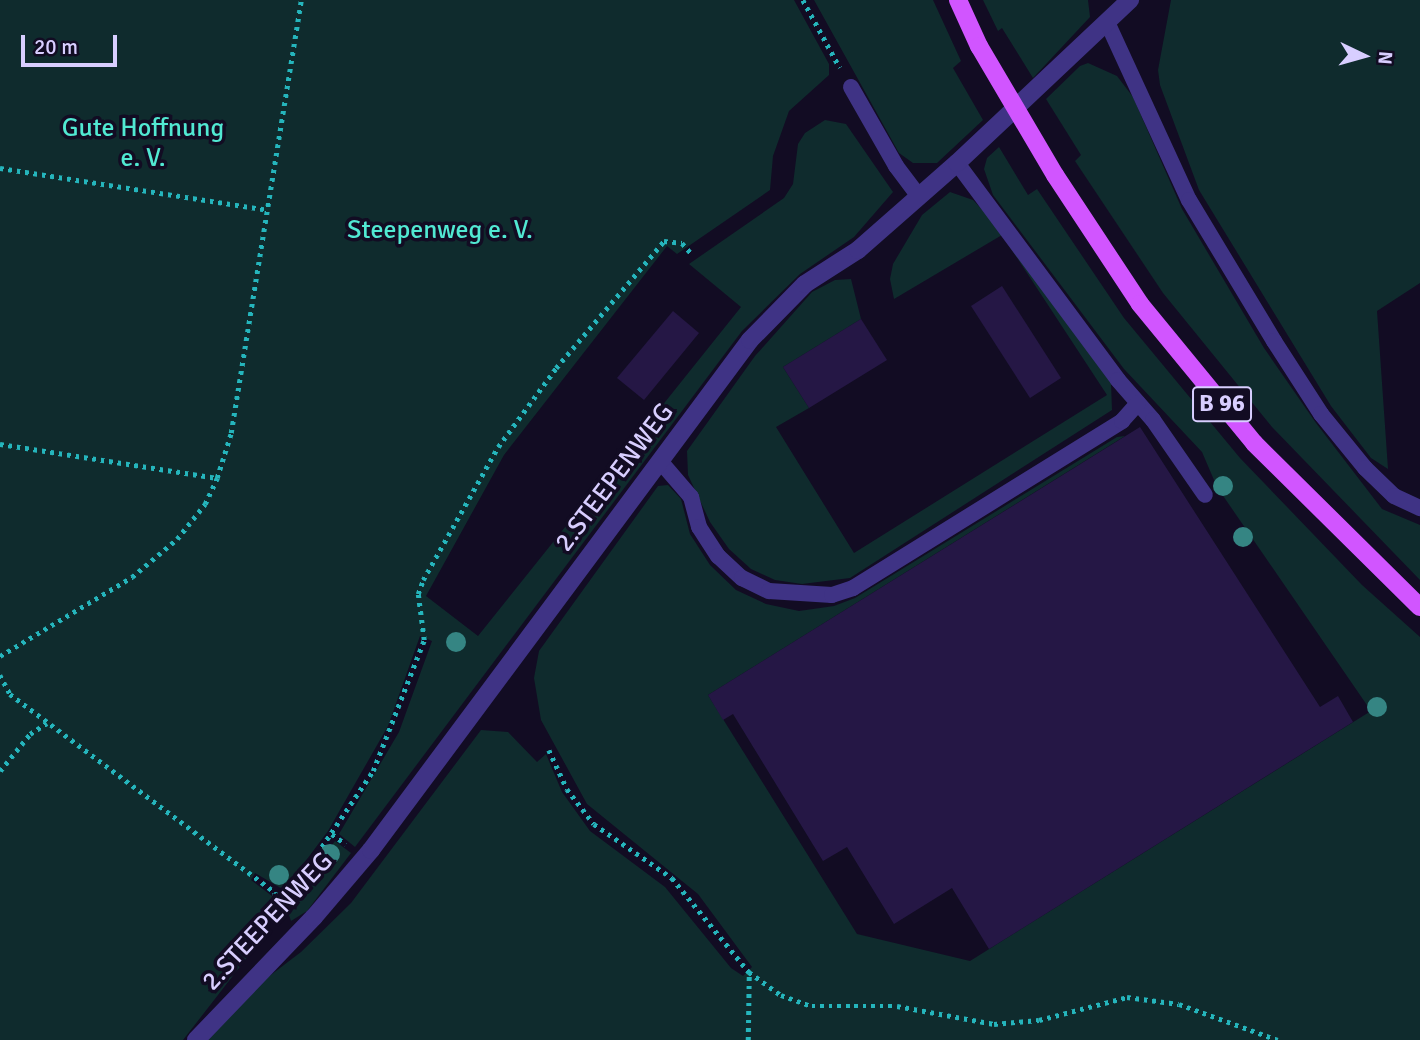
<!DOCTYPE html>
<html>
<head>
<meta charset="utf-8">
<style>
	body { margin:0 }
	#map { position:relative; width:1420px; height:1040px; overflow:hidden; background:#120c23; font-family:Signika,sans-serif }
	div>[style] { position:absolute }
	.green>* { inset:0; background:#0f2b2d }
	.building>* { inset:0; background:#251745 }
	.path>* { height:4.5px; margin-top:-2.25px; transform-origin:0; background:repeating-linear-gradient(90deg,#25b5bc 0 3.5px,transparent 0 8.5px) }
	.service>* { height:16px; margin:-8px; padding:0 8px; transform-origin:8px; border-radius:8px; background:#3f3385 }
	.minor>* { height:18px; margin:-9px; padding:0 9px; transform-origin:9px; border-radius:9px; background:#3f3385 }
	.primary>* { height:18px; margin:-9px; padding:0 9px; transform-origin:9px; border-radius:9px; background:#d155ff }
	.primary-bridge>* { height:18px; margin:-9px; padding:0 9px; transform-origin:9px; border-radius:9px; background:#d155ff }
	.trees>* { width:20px; height:20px; margin:-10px; border-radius:50%; background:#358583 }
	span { translate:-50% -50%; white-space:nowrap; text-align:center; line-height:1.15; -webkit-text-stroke:7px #120c23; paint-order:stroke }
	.shield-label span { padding:2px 5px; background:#120c23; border:2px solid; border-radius:5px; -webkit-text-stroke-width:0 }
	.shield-label { font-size:24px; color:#d8ceff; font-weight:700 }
	.park-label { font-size:26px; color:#51e8d2 }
	.street-label { font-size:26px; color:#d8ceff }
	.north { position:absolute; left:1329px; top:21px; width:70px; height:70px; -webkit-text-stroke:5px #120c23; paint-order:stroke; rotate:95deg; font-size:19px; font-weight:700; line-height:28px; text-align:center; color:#d8ceff }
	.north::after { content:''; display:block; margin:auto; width:24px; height:32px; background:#d8ceff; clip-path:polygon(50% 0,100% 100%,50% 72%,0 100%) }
	.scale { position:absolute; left:21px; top:35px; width:96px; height:32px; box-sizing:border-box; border:4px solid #d8ceff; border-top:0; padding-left:9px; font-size:21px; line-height:24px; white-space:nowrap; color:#d8ceff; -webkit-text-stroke:5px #120c23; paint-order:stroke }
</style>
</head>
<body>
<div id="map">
	<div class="green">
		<div style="clip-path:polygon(0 0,794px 0,829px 64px,829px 75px,789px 111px,773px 156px,770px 190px,677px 254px,667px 246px,504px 455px,426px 596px,478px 636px,741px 307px,689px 264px,784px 198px,793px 184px,798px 144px,805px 133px,825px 120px,846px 124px,893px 192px,854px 237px,800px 274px,742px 331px,355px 847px,339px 834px,399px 732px,432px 641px,420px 636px,388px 726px,328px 831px,284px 890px,255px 873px,251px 880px,272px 896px,273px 904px,246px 959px,183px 1040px,0 1040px)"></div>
		<div style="clip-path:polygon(814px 0,933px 0,961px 61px,953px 68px,983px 120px,937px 163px,913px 163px,899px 153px)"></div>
		<div style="clip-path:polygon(983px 0,1088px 0,1090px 17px,1033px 78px,1002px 28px,998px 31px)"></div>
		<div style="clip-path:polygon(1171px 0,1420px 0,1420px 283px,1377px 311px,1388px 469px,1371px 458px,1331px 406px,1199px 190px,1160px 85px,1158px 70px)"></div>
		<div style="clip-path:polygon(1088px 63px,1117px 76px,1133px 97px,1182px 209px,1264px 348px,1316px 423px,1382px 509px,1420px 525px,1420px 580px,1272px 427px,1163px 293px,1075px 161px,1081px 155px,1046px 99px,1080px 66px)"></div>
		<div style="clip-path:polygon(999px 147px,1028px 195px,1037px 189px,1124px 318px,1240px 458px,1362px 585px,1420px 637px,1420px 1040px,208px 1040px,255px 987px,301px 952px,351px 903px,481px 730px,508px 732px,537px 762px,546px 754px,562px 792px,590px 831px,665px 887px,731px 968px,743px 976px,752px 967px,698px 894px,587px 804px,541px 720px,534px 678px,539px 651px,658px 486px,668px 485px,681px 499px,690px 534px,710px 565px,736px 590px,766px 604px,799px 611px,834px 606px,855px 598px,1117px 437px,1125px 436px,708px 695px,857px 934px,970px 961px,1371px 711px,1217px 487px,1202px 452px,1124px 369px,993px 195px,984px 169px,987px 158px)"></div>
		<div style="clip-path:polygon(950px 192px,973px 200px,1007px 236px,1111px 383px,1112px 410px,850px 578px,802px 584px,775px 580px,751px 569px,729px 549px,710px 522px,688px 475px,687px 451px,755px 356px,812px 292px,835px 280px,851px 279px,861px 319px,783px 367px,809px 408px,776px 427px,854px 553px,1107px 395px,1002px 235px,894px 299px,890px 279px,893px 264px,922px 215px)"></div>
		<div style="clip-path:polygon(335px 841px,351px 853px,307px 911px,291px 921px,286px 906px)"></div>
	</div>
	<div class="building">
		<div style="clip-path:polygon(1002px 286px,1061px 378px,1030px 398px,971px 306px)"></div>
		<div style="clip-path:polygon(673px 311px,699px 333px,644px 400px,617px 378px)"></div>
		<div style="clip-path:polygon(861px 319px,887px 360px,809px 408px,783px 367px)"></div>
		<div style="clip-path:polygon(1140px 427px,1320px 707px,1338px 696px,1353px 722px,989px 949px,952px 888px,894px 924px,847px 847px,823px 861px,733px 714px,723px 720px,708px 695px)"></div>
	</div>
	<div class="path">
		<div style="left:803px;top:0;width:77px;rotate:61.4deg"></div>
		<div style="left:0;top:168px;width:272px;rotate:8.9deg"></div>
		<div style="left:0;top:444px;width:220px;rotate:8.9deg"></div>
		<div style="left:0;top:656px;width:154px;rotate:-30.9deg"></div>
		<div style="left:132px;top:577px;width:59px;rotate:-40.2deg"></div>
		<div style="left:177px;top:539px;width:45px;rotate:-51.3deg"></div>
		<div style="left:205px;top:504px;width:29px;rotate:-65deg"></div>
		<div style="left:217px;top:478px;width:47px;rotate:-72.7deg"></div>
		<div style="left:231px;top:433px;width:439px;rotate:-80.8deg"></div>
		<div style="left:0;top:675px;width:21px;rotate:62deg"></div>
		<div style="left:10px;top:694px;width:331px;rotate:36.8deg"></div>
		<div style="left:275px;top:892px;width:27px;rotate:80deg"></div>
		<div style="left:549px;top:750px;width:43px;rotate:65.2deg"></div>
		<div style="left:567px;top:789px;width:44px;rotate:52.4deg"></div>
		<div style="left:594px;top:824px;width:95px;rotate:34.7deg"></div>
		<div style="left:672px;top:878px;width:122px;rotate:50.7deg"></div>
		<div style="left:749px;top:972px;width:39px;rotate:36deg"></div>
		<div style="left:781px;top:995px;width:33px;rotate:20deg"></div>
		<div style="left:812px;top:1006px;width:85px"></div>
		<div style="left:897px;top:1006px;width:99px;rotate:10.5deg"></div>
		<div style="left:994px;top:1024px;width:45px;rotate:-5.1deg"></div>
		<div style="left:1039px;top:1020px;width:91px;rotate:-14.6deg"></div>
		<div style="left:1127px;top:997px;width:52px;rotate:7.7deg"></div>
		<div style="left:1179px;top:1004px;width:105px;rotate:20deg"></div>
		<div style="left:0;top:771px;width:48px;rotate:-51deg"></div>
		<div style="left:30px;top:734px;width:20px;rotate:-33deg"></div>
		<div style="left:332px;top:834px;width:17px;rotate:36deg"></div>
		<div style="left:279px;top:901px;width:27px;rotate:-45deg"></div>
		<div style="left:298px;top:882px;width:134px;rotate:-56deg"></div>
		<div style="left:373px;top:771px;width:141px;rotate:-68.7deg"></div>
		<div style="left:424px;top:640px;width:46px;rotate:-97.4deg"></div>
		<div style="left:418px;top:594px;width:15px;rotate:-70deg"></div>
		<div style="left:423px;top:580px;width:153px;rotate:-60.6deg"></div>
		<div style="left:498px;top:447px;width:98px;rotate:-53.7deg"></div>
		<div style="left:556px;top:368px;width:167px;rotate:-49.6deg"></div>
		<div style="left:664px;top:241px;width:18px;rotate:6deg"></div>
		<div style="left:682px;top:243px;width:15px;rotate:48deg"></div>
		<div style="left:748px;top:1040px;width:67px;rotate:-89.1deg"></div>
	</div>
	<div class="service">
		<div style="left:1107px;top:22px;width:196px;rotate:65.3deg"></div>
		<div style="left:1189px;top:200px;width:165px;rotate:58.9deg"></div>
		<div style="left:1274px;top:341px;width:87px;rotate:57.2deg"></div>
		<div style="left:1321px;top:414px;width:70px;rotate:50.8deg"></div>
		<div style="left:1365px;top:468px;width:40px;rotate:44deg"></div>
		<div style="left:1394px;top:496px;width:29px;rotate:25deg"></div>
		<div style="left:851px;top:87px;width:91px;rotate:60.3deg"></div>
		<div style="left:896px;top:166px;width:38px;rotate:53deg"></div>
		<div style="left:957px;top:163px;width:270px;rotate:53.4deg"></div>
		<div style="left:1118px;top:380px;width:53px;rotate:48.8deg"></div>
		<div style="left:1153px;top:420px;width:91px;rotate:55.3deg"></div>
		<div style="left:660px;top:461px;width:48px;rotate:49.3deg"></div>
		<div style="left:691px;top:497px;width:31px;rotate:75deg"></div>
		<div style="left:699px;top:527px;width:35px;rotate:57deg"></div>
		<div style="left:718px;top:556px;width:33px;rotate:43deg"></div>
		<div style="left:742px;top:578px;width:30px;rotate:26deg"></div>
		<div style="left:769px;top:591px;width:63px;rotate:3.6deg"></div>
		<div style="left:832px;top:595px;width:22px;rotate:-18deg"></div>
		<div style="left:853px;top:588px;width:317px;rotate:-31.8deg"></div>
		<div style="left:1122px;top:421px;width:24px;rotate:-48deg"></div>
	</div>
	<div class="minor">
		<div style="left:196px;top:1040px;width:170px;rotate:-46.2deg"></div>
		<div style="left:314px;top:917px;width:88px;rotate:-49.6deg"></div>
		<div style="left:371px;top:850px;width:635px;rotate:-53.38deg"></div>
		<div style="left:750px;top:340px;width:78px;rotate:-45.5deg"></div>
		<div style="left:805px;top:284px;width:63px;rotate:-32.7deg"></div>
		<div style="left:858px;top:250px;width:132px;rotate:-41.3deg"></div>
		<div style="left:957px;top:163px;width:238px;rotate:-43.3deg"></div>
	</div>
	<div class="primary">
		<div style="left:958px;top:0;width:51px;rotate:65.5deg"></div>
		<div style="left:1055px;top:175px;width:154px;rotate:56.6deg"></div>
		<div style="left:1140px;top:304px;width:180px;rotate:50.6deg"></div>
		<div style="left:1254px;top:443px;width:233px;rotate:44.7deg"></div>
	</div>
	<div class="primary-bridge">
		<div style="left:979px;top:46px;width:150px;rotate:59.5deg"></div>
	</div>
	<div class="trees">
		<div style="left:1223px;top:486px"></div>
		<div style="left:1243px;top:537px"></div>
		<div style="left:456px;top:642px"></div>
		<div style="left:1377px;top:707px"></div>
		<div style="left:330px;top:854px"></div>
		<div style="left:279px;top:875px"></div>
	</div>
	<div class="shield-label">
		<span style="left:1222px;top:404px">B 96</span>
	</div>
	<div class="park-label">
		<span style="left:143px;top:144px">Gute Hoffnung<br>e. V.</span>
		<span style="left:440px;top:231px">Steepenweg e. V.</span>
	</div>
	<div class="street-label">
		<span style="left:615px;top:478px;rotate:-53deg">2.STEEPENWEG</span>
		<span style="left:268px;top:922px;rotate:-47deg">2.STEEPENWEG</span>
	</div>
	<div class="north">N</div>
	<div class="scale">20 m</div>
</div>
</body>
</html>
